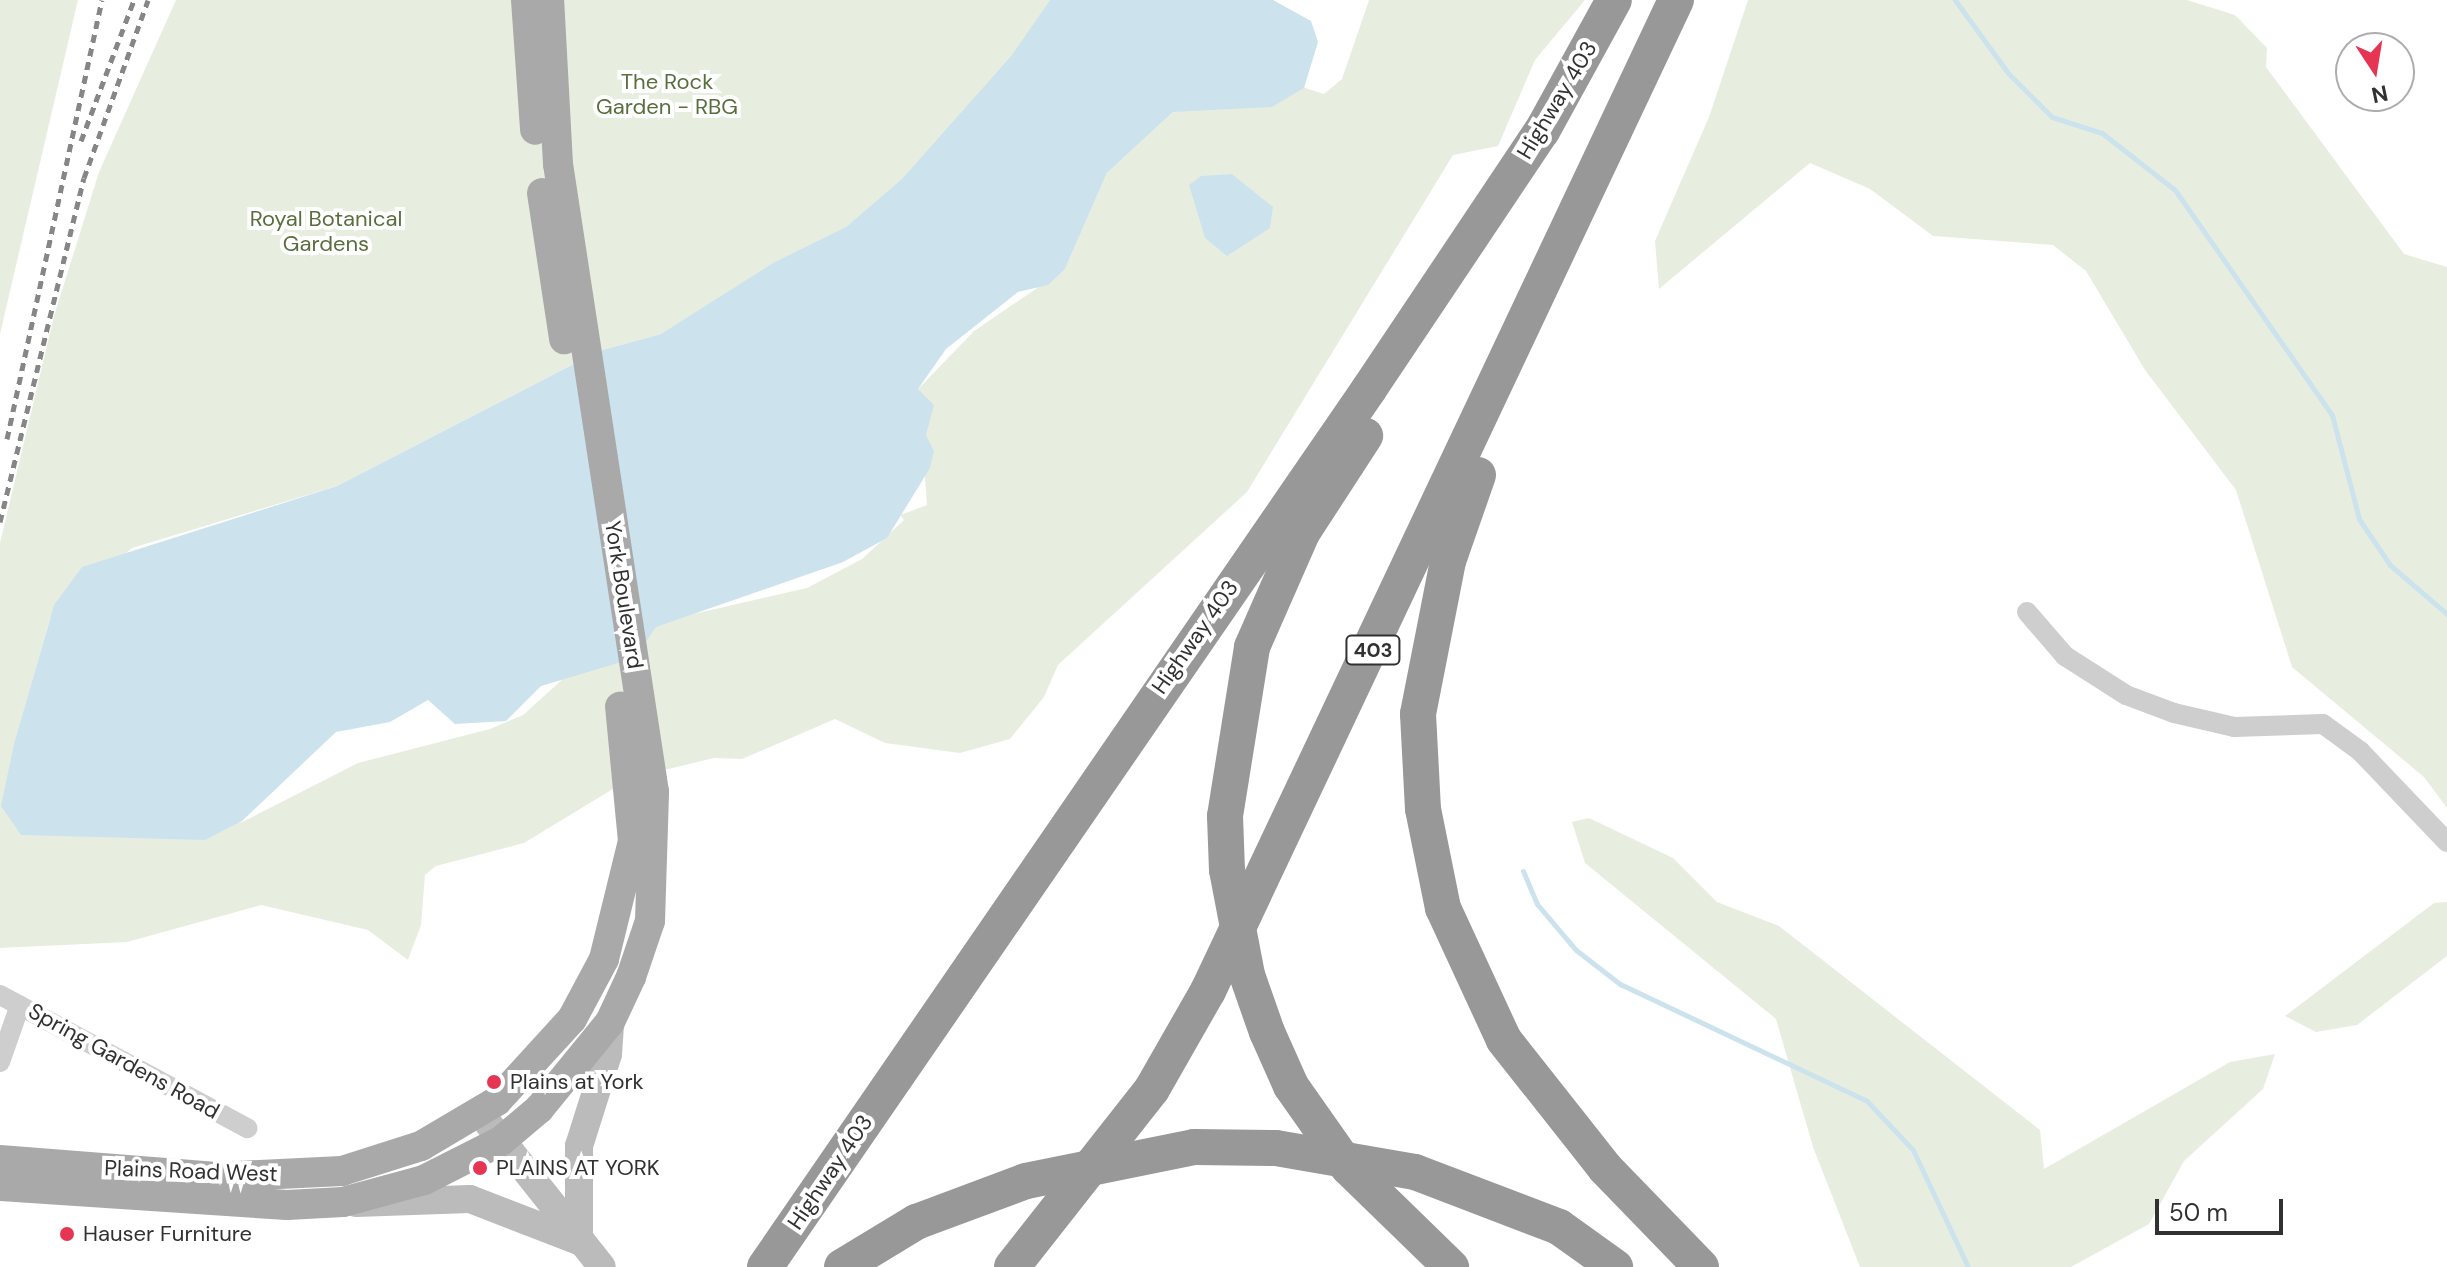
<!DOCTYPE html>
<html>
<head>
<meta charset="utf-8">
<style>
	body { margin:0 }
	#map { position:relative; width:2447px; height:1267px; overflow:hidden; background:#fff; font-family:"DM Sans",sans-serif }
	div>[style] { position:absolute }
	.green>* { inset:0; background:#e8eedf }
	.water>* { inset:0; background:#cce3ed }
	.stream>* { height:5px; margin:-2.5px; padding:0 2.5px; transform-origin:2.5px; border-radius:2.5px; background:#cce3ed }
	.minor>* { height:20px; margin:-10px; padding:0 10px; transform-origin:10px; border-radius:10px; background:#cecece }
	.secondary>* { height:28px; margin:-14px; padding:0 14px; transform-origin:14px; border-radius:14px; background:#bbb }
	.primary>* { height:30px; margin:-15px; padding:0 15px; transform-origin:15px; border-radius:15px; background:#a9a9a9 }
	.motorway>* { height:36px; margin:-18px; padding:0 18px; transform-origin:18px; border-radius:18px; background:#989898 }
	.rail>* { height:5px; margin-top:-2.5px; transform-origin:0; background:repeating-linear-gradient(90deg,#868686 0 8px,transparent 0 14px) }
	.motorway-bridge>* { height:36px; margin:-18px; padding:0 18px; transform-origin:18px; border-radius:18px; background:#989898 }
	.dots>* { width:22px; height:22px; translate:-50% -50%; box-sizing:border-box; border:4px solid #fff; border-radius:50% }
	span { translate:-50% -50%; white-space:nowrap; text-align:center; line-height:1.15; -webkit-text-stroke:8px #fff; paint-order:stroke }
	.shield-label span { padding:2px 6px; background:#fff; border:2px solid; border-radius:6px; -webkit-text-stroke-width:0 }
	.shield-label { font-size:20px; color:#313131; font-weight:700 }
	.park-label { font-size:22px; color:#586e3d }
	.street-label { font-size:22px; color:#313131 }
	.poi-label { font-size:22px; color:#313131 }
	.left { translate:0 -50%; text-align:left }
	.north { position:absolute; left:2335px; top:32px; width:80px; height:80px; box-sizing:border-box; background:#fff; border:2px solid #adadad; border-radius:50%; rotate:168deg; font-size:22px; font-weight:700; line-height:32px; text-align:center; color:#313131 }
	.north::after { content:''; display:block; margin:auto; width:28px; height:36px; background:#e63552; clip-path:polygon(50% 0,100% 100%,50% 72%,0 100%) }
	.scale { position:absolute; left:2155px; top:1199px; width:128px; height:36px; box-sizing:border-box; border:4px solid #313131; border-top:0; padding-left:10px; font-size:24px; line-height:28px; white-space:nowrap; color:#313131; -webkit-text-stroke:6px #fff; paint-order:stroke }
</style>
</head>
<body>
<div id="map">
	<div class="green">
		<div style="clip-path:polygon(0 0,78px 0,0 334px)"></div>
		<div style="clip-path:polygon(176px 0,1056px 0,985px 112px,846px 227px,661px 334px,599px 351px,337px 486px,132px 548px,50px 618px,21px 721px,146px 837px,242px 822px,358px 763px,490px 729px,523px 715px,615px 632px,807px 588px,862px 559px,904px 520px,900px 515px,927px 505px,918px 389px,974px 331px,1065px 269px,1107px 173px,1173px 112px,1290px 83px,1324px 94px,1342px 79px,1369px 0,1585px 0,1535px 60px,1498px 146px,1453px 155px,1247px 492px,1058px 665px,1044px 697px,1010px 739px,960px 753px,885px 743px,835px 719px,742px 759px,714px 758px,631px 778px,524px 843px,436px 866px,425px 875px,421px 925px,408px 960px,368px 930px,261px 905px,127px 942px,0 948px,0 543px,54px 316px,99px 172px)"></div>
		<div style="clip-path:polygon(1748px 0,2187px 0,2235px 15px,2267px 48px,2266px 67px,2404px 254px,2447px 267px,2447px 808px,2424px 777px,2292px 667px,2236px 490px,2145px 370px,2086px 271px,2053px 245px,1933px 236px,1870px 189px,1810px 163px,1659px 289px,1655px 241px,1709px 117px)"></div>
		<div style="clip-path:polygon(1589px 818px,1673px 858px,1717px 902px,1779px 926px,2040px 1130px,2044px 1169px,2230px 1062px,2275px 1054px,2263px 1089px,2184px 1161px,2149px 1224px,2071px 1267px,1860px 1267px,1813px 1147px,1776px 1019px,1585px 863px,1572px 822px)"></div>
		<div style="clip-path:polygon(2447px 902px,2447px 956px,2357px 1025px,2316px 1032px,2285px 1016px,2434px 903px)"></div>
	</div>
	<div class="water">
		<div style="clip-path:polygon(1050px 0,1273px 0,1311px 21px,1318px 42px,1304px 88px,1272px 107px,1173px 112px,1107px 173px,1065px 269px,1048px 285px,1018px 292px,946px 349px,918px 389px,934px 405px,926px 435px,934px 451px,930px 468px,887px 538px,843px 562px,656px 627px,635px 658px,541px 686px,506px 721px,455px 724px,428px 700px,390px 722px,336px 732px,242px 821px,205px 840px,21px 835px,1px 806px,14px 744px,54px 605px,82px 567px,337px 486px,599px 351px,661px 334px,773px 263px,846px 227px,902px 179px,1012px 55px)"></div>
		<div style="clip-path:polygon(1232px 174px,1273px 207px,1270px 228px,1227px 256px,1205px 238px,1189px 185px,1201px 176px)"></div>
	</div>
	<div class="stream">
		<div style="left:1955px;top:0;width:90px;rotate:54deg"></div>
		<div style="left:2008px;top:73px;width:62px;rotate:45deg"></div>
		<div style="left:2052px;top:117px;width:52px;rotate:17.7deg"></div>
		<div style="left:2102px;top:133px;width:93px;rotate:38deg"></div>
		<div style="left:2175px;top:190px;width:274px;rotate:55.1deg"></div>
		<div style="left:2332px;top:415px;width:107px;rotate:75.4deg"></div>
		<div style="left:2359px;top:519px;width:55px;rotate:56deg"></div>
		<div style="left:2390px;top:565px;width:75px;rotate:40.7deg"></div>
		<div style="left:1523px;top:871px;width:36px;rotate:67deg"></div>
		<div style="left:1537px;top:904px;width:60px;rotate:49.7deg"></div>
		<div style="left:1576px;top:950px;width:56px;rotate:37.7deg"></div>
		<div style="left:1620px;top:984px;width:273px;rotate:25.3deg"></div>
		<div style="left:1867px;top:1101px;width:67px;rotate:46.8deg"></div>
		<div style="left:1913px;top:1150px;width:129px;rotate:64.8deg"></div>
	</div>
	<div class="minor">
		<div style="left:2027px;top:612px;width:58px;rotate:49.2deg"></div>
		<div style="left:2065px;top:656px;width:72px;rotate:32.6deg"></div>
		<div style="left:2126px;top:695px;width:51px;rotate:20.6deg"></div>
		<div style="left:2174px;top:713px;width:62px;rotate:13.1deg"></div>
		<div style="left:2234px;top:727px;width:89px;rotate:-1.9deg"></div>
		<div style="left:2323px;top:724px;width:46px;rotate:36.1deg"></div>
		<div style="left:2360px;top:751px;width:126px;rotate:46.3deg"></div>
		<div style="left:0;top:995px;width:281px;rotate:28.3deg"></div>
		<div style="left:0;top:1062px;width:60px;rotate:-70.7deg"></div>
	</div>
	<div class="secondary">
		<div style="left:480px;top:1113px;width:196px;rotate:51.6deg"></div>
		<div style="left:356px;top:1203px;width:114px;rotate:-2deg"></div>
		<div style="left:470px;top:1199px;width:117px;rotate:21.1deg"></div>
		<div style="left:579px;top:1241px;width:95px;rotate:-90deg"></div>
		<div style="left:579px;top:1146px;width:96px;rotate:-72.5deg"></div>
		<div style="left:608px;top:1054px;width:32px;rotate:-86deg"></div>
	</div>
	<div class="primary">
		<div style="left:526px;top:0;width:130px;rotate:86deg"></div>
		<div style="left:542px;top:193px;width:148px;rotate:81.4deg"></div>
		<div style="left:0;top:1160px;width:217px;rotate:4.5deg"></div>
		<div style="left:216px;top:1177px;width:126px;rotate:-2.7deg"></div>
		<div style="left:342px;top:1171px;width:83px;rotate:-17.6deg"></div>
		<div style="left:421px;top:1146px;width:88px;rotate:-30.6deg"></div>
		<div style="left:497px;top:1101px;width:111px;rotate:-47.6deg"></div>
		<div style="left:572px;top:1019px;width:68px;rotate:-61.9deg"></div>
		<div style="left:604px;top:959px;width:122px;rotate:-76.2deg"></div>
		<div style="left:633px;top:841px;width:135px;rotate:-95.5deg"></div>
		<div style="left:0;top:1186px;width:288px;rotate:3.8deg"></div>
		<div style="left:287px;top:1205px;width:56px;rotate:-3.1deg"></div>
		<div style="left:343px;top:1202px;width:84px;rotate:-15.2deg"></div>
		<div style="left:424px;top:1180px;width:86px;rotate:-26.9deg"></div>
		<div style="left:501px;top:1141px;width:50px;rotate:-40.1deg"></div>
		<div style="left:539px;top:1109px;width:112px;rotate:-50.8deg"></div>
		<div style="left:610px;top:1022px;width:50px;rotate:-65deg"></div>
		<div style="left:631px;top:977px;width:59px;rotate:-71.3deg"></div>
		<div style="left:650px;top:921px;width:129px;rotate:-88.2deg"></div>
		<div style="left:654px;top:792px;width:635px;rotate:-98.69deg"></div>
		<div style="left:558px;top:164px;width:164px;rotate:-93.1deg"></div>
	</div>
	<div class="motorway">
		<div style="left:1478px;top:475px;width:91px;rotate:109.2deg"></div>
		<div style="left:1448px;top:561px;width:156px;rotate:101.1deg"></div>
		<div style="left:1418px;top:714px;width:95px;rotate:87deg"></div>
		<div style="left:1423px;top:809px;width:101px;rotate:78.6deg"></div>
		<div style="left:1443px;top:908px;width:145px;rotate:65.2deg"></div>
		<div style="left:1504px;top:1040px;width:163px;rotate:51.7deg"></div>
		<div style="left:1605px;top:1168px;width:138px;rotate:45.9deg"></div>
		<div style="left:1225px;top:816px;width:171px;rotate:-80.9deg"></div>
		<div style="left:1252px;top:647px;width:124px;rotate:-66.3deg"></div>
		<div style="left:1302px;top:533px;width:116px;rotate:-57deg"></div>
		<div style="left:1267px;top:1032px;width:59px;rotate:66deg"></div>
		<div style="left:1291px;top:1086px;width:99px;rotate:54.9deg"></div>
		<div style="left:1348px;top:1167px;width:144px;rotate:44.2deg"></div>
		<div style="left:1194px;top:1147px;width:82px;rotate:0.7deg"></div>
		<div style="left:1415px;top:1172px;width:154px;rotate:20.9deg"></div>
		<div style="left:1559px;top:1227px;width:69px;rotate:35.5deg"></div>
		<div style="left:765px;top:1267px;width:1066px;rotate:-55.47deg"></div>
		<div style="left:1369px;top:389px;width:311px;rotate:-56.2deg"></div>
		<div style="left:1542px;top:131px;width:149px;rotate:-61.2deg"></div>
		<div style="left:842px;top:1267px;width:87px;rotate:-31.3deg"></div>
		<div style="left:916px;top:1222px;width:117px;rotate:-20.4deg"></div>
		<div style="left:1012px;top:1267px;width:226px;rotate:-51.8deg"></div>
		<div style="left:1152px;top:1089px;width:113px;rotate:-60.3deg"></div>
		<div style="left:1208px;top:991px;width:1096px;rotate:-64.72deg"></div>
	</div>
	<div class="rail">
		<div style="left:81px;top:141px;width:151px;rotate:-69.4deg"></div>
		<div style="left:7px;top:439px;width:449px;rotate:-77.8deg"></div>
		<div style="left:0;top:522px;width:354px;rotate:-76.3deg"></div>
		<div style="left:84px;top:178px;width:189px;rotate:-70.2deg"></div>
	</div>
	<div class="motorway-bridge">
		<div style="left:1225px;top:816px;width:54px;rotate:87.9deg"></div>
		<div style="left:1227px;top:870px;width:107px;rotate:79.2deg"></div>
		<div style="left:1247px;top:975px;width:60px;rotate:70.7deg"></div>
		<div style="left:1276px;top:1148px;width:141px;rotate:9.8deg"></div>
		<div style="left:1026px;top:1181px;width:171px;rotate:-11.4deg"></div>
	</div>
	<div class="dots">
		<div style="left:494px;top:1082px;background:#e63552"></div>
		<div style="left:480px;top:1168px;background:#e63552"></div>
		<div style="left:67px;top:1234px;background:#e63552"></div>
	</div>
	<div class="shield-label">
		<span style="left:1373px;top:650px">403</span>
	</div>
	<div class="park-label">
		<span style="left:667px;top:94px">The Rock<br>Garden - RBG</span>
		<span style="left:326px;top:231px">Royal Botanical<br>Gardens</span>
	</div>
	<div class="street-label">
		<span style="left:1557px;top:100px;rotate:-59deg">Highway 403</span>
		<span style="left:624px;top:595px;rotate:81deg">York Boulevard</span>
		<span style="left:1195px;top:637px;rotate:-55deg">Highway 403</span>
		<span style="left:124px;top:1061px;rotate:29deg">Spring Gardens Road</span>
		<span style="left:191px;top:1171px;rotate:2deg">Plains Road West</span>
		<span style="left:830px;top:1172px;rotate:-56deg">Highway 403</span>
	</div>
	<div class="poi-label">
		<span class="left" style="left:510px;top:1082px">Plains at York</span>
		<span class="left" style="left:496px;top:1168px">PLAINS AT YORK</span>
		<span class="left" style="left:83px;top:1234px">Hauser Furniture</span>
	</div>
	<div class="north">N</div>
	<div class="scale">50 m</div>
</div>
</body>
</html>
